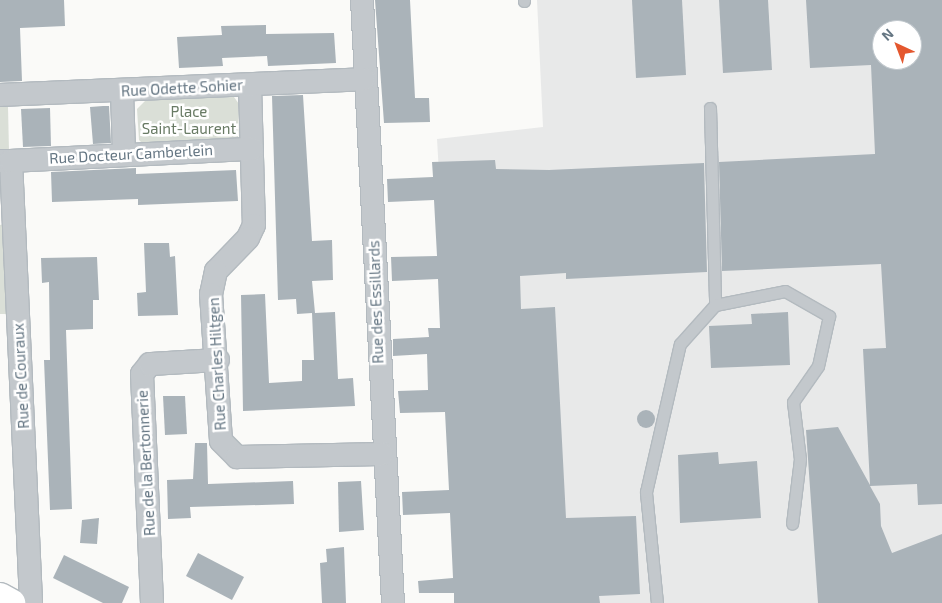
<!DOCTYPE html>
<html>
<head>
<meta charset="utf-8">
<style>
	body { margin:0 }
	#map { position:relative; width:942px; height:603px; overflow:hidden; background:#fafaf8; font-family:"Exo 2",sans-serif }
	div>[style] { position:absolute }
	.built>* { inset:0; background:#e8e9e9 }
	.green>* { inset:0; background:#dadfd7 }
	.building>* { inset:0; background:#aab3b9 }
	.round { border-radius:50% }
	.roads { filter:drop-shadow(1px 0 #b3babf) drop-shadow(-1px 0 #b3babf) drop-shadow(0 1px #b3babf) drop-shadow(0 -1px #b3babf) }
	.lane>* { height:11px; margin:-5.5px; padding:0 5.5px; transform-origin:5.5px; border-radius:5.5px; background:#c3c8cc }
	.street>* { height:22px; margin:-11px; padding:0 11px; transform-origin:11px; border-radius:11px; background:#c3c8cc }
	.secondary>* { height:28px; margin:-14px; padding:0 14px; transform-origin:14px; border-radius:14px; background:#fff }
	span { translate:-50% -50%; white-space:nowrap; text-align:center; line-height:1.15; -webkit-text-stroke:5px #fff; paint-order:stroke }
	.street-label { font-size:15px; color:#657683 }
	.park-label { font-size:15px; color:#687a64 }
	.north { position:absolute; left:872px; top:20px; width:50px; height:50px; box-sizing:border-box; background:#fff; border:1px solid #c1c8cd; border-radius:50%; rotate:317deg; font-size:14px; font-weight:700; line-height:20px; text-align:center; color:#657683 }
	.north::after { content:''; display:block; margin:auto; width:18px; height:22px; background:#e4572e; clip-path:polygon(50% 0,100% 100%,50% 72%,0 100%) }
</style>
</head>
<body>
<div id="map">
	<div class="built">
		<div style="clip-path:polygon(evenodd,537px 0,942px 0,942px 603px,464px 603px,437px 139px,543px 127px,537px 0,882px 30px,912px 30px,912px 60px,882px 60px,882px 30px)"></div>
	</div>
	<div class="green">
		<div style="clip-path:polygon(234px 97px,239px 104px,238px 141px,143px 144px,139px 140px,137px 109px,147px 99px)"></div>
		<div style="clip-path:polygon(0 107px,8px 107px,9px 151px,0 151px)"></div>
		<div style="clip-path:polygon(4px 224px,9px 314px,0 314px,0 225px)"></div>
	</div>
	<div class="building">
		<div style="clip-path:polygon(0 0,64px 0,65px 26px,20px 28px,22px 81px,0 82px)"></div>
		<div style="clip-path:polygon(375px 0,410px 0,415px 98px,429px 98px,430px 122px,384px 123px)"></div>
		<div style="clip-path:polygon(632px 0,682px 0,686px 75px,636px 78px)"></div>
		<div style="clip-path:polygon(719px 0,768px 0,772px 70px,723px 73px)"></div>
		<div style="clip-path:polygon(evenodd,806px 0,942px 0,942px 504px,918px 505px,917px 484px,870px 486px,880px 504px,881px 526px,892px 553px,942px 534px,942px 603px,818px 603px,806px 430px,838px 427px,870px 485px,863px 349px,886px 348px,881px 264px,722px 271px,719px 162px,875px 154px,871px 65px,810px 68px,806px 0,882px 30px,912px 30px,912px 60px,882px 60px,882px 30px)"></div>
		<div style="clip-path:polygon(266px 25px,266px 34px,334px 33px,336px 63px,268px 66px,267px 56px,222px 58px,223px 66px,179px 68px,177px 37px,222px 35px,221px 26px)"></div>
		<div style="clip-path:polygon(303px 95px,312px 241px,332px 240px,333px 280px,312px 281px,315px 313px,335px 312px,338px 379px,353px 378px,355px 406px,243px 411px,241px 295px,265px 294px,269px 383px,302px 381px,302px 360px,314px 360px,312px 313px,297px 314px,296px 299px,278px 300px,272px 96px)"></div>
		<div style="clip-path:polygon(103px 106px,109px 106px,111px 143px,93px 144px,90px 107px)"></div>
		<div style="clip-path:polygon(50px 108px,51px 146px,23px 147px,21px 109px)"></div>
		<div style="clip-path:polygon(495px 160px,496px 169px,549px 170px,704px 163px,707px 272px,566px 279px,566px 273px,520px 276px,521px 309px,555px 307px,566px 518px,636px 516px,640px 594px,599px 596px,600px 603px,454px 603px,454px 593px,419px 593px,418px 581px,453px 578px,450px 513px,403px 515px,402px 492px,449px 490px,445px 412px,400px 413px,398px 391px,428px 390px,427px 354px,393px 356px,393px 339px,429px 337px,428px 328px,440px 328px,438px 279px,392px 281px,391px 257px,437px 256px,434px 200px,388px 202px,387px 179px,433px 177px,432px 162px)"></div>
		<div style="clip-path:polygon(136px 168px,136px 174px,236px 170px,238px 201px,138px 205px,138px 199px,52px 202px,51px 172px)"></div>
		<div style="clip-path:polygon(144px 243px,169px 243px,170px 257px,175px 256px,178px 315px,138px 316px,137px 293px,146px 292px)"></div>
		<div style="clip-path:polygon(97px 257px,99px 300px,93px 300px,93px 329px,66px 330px,72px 509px,50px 510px,44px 360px,50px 360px,49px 282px,42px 283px,41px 258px)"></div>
		<div style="clip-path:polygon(788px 312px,790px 365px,711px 368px,709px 326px,752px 324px,751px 314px)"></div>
		<div style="clip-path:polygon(163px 396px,185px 396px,187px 434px,165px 435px)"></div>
		<div class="round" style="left:637px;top:410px;width:18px;height:18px"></div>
		<div style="clip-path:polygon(195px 443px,207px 443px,208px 484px,293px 481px,294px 504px,190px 507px,191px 518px,168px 519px,167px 480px,193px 479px)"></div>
		<div style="clip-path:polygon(718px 452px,719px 464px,757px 461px,761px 518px,680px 523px,678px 455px)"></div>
		<div style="clip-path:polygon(361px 481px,364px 530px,339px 532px,338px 482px)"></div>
		<div style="clip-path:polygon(99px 518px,97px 544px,80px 543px,82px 520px)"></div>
		<div style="clip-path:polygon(344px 547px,346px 603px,322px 603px,320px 563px,327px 562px,326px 549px)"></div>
		<div style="clip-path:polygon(198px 553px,244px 577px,232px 600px,186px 576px)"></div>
		<div style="clip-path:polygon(64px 555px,129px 587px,122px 603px,103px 603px,53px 578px)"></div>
	</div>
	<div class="roads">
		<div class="lane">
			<div style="left:524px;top:0;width:1px;rotate:90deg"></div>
			<div style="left:710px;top:108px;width:197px;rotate:88.5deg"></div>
			<div style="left:657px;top:603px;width:112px;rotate:-95.7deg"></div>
			<div style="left:646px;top:492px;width:152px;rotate:-77.1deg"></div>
			<div style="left:680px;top:344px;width:52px;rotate:-48.1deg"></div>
			<div style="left:715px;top:305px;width:71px;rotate:-11.3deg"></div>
			<div style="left:785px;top:291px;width:51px;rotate:29.6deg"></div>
			<div style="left:829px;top:316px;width:51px;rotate:102.4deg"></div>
			<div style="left:818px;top:366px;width:44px;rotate:124.8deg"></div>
			<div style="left:793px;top:402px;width:57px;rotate:83deg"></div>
			<div style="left:800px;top:459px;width:65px;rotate:97deg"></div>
		</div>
		<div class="street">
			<div style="left:362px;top:0;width:604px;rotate:87.06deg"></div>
			<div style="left:250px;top:85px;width:140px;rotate:88.4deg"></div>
			<div style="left:254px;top:225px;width:14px;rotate:115deg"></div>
			<div style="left:248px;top:238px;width:46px;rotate:134.1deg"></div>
			<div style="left:216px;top:271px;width:24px;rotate:102deg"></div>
			<div style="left:211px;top:294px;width:147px;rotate:86.1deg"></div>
			<div style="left:221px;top:441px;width:23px;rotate:45deg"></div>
			<div style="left:237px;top:457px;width:145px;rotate:-1.2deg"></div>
			<div style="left:122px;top:92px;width:60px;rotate:88.1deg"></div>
			<div style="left:0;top:95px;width:364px;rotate:-2.5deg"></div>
			<div style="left:0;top:161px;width:11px"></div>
			<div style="left:11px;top:161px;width:442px;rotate:87.4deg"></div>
			<div style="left:11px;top:161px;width:241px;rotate:-2.9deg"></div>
			<div style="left:152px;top:603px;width:229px;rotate:-92.5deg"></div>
			<div style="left:142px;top:374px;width:13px;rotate:-51deg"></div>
			<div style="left:150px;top:364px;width:68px;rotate:-3.4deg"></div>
		</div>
		<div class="secondary">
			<div style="left:0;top:597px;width:13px;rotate:29deg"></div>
		</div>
	</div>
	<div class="street-label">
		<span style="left:182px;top:88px;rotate:-3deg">Rue Odette Sohier</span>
		<span style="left:131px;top:154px;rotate:-3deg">Rue Docteur Camberlein</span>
		<span style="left:376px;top:302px;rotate:-92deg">Rue des Essillards</span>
		<span style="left:217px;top:364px;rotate:-93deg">Rue Charles Hiltgen</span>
		<span style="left:21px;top:376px;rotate:-93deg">Rue de Couraux</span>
		<span style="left:146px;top:463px;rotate:-93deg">Rue de la Bertonnerie</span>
	</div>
	<div class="park-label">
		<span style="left:189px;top:120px">Place<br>Saint-Laurent</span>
	</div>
	<div class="north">N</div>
</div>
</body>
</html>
